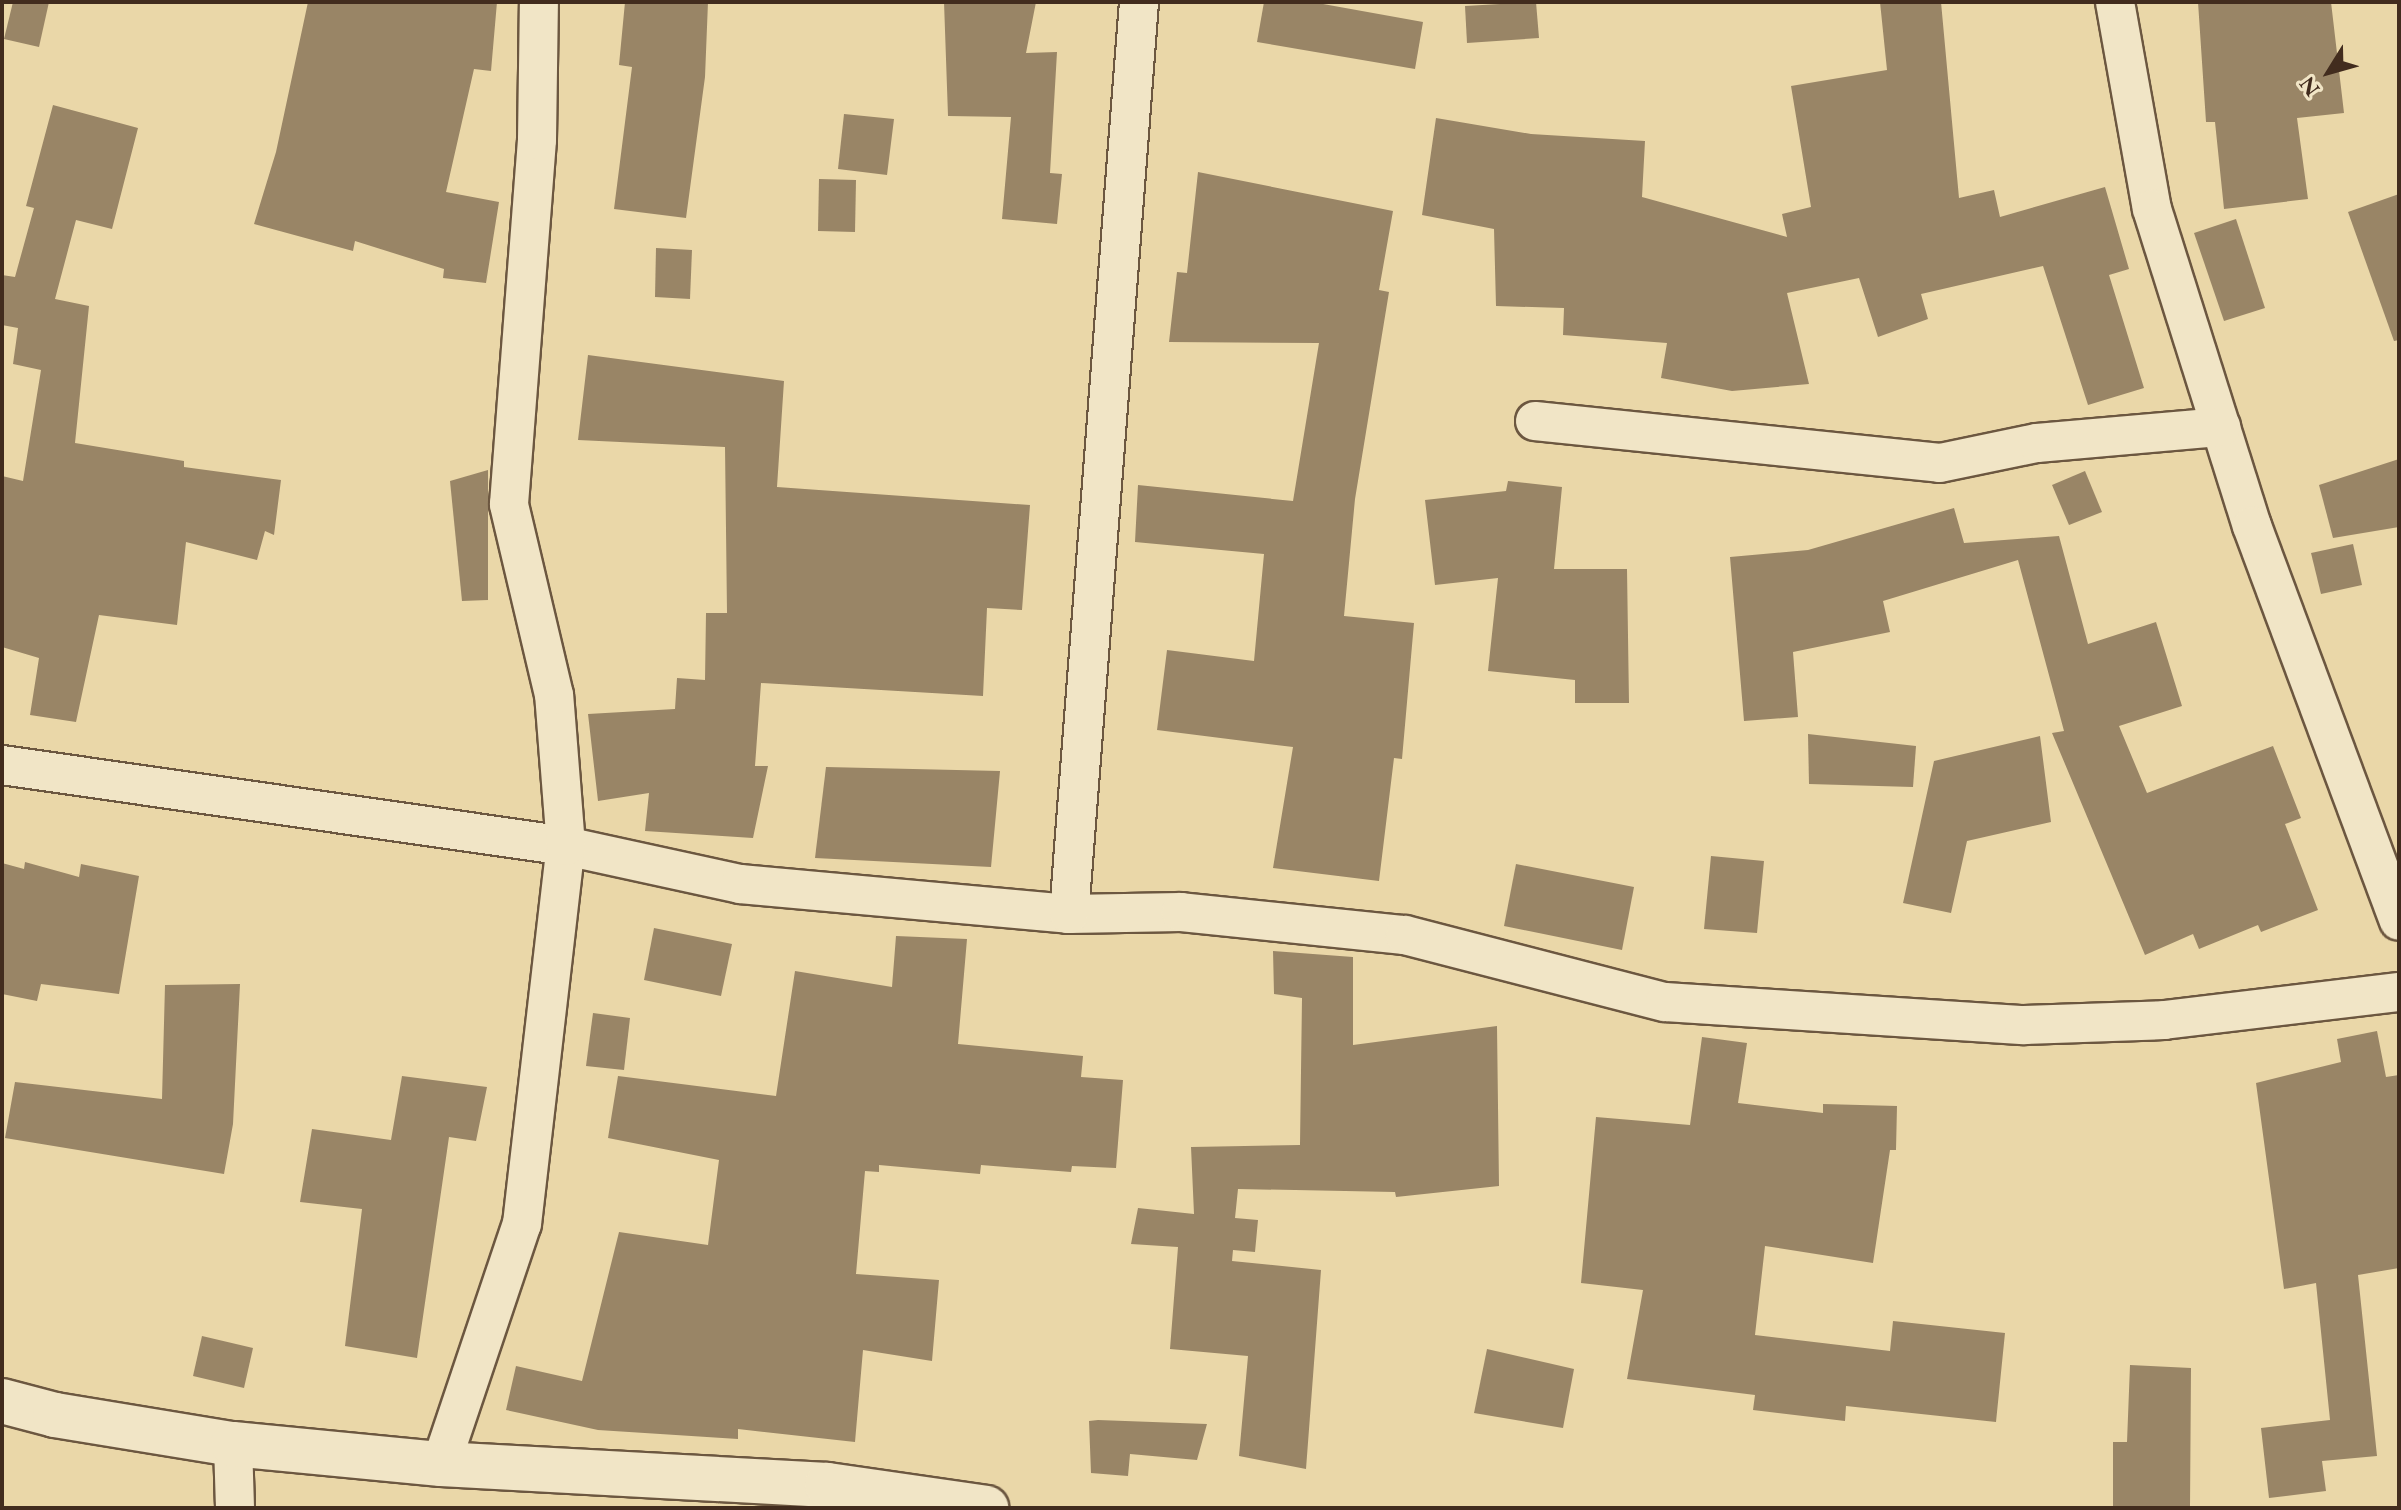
<!DOCTYPE html>
<html>
<head>
<meta charset="utf-8">
<style>
	body { margin:0 }
	#map { position:relative; width:2401px; height:1510px; overflow:hidden; background:#ead7a8; font-family:"EB Garamond",serif }
	div>[style] { position:absolute }
	.building>* { inset:0; background:#998566 }
	.roads { filter:drop-shadow(2px 0 #6c5740) drop-shadow(-2px 0 #6c5740) drop-shadow(0 2px #6c5740) drop-shadow(0 -2px #6c5740) }
	.street>* { height:38px; margin:-19px; padding:0 19px; transform-origin:19px; border-radius:19px; background:#f1e5c6 }
	.secondary>* { height:44px; margin:-22px; padding:0 22px; transform-origin:22px; border-radius:22px; background:#f1e5c6 }
	span { translate:-50% -50%; white-space:nowrap; text-align:center; line-height:1.15; -webkit-text-stroke:7px #f1e5c6; paint-order:stroke }
	.frame { position:absolute; inset:0; border:4px solid #422c1e; pointer-events:none }
	.north { position:absolute; left:2289px; top:32px; width:80px; height:80px; -webkit-text-stroke:6px #f1e5c6; paint-order:stroke; rotate:233deg; font-size:22px; font-weight:700; line-height:32px; text-align:center; color:#422c1e }
	.north::after { content:''; display:block; margin:auto; width:28px; height:36px; background:#422c1e; clip-path:polygon(50% 0,100% 100%,50% 72%,0 100%) }
</style>
</head>
<body>
<div id="map">
	<div class="building">
		<div style="clip-path:polygon(13px 2px,49px 2px,39px 47px,4px 39px)"></div>
		<div style="clip-path:polygon(308px 2px,497px 2px,491px 71px,474px 69px,446px 192px,499px 202px,486px 283px,443px 278px,444px 269px,355px 241px,353px 251px,254px 224px,276px 152px)"></div>
		<div style="clip-path:polygon(625px 2px,708px 2px,705px 77px,686px 218px,614px 209px,632px 67px,619px 65px)"></div>
		<div style="clip-path:polygon(944px 2px,1036px 2px,1026px 53px,1057px 52px,1050px 173px,1062px 174px,1057px 224px,1002px 219px,1011px 117px,948px 116px)"></div>
		<div style="clip-path:polygon(1264px 2px,1312px 2px,1423px 22px,1415px 69px,1257px 42px)"></div>
		<div style="clip-path:polygon(1536px 2px,1539px 38px,1467px 43px,1465px 6px)"></div>
		<div style="clip-path:polygon(1880px 2px,1941px 2px,1959px 198px,1994px 190px,2000px 217px,2105px 187px,2129px 269px,2109px 275px,2144px 388px,2088px 405px,2043px 266px,1921px 294px,1928px 319px,1878px 337px,1859px 278px,1787px 293px,1809px 384px,1732px 391px,1661px 378px,1667px 343px,1563px 335px,1564px 308px,1496px 306px,1494px 229px,1422px 215px,1436px 118px,1531px 134px,1645px 141px,1642px 197px,1787px 237px,1782px 214px,1811px 207px,1791px 86px,1887px 70px)"></div>
		<div style="clip-path:polygon(2198px 2px,2331px 2px,2344px 113px,2297px 118px,2308px 199px,2224px 209px,2215px 122px,2206px 122px)"></div>
		<div style="clip-path:polygon(53px 105px,138px 128px,112px 229px,76px 220px,55px 299px,89px 306px,75px 443px,184px 461px,184px 467px,281px 480px,274px 535px,265px 531px,257px 560px,186px 542px,177px 625px,99px 615px,76px 722px,30px 715px,39px 658px,2px 647px,2px 476px,23px 481px,41px 370px,13px 364px,18px 328px,2px 325px,2px 275px,15px 277px,34px 208px,26px 206px)"></div>
		<div style="clip-path:polygon(844px 114px,894px 119px,887px 175px,838px 169px)"></div>
		<div style="clip-path:polygon(1198px 172px,1393px 211px,1379px 290px,1389px 292px,1355px 499px,1344px 616px,1414px 623px,1402px 759px,1394px 758px,1379px 881px,1273px 868px,1293px 747px,1157px 730px,1167px 650px,1254px 661px,1264px 554px,1135px 542px,1138px 485px,1293px 501px,1319px 343px,1169px 342px,1177px 272px,1187px 273px)"></div>
		<div style="clip-path:polygon(819px 179px,856px 180px,855px 232px,818px 231px)"></div>
		<div style="clip-path:polygon(2399px 194px,2399px 340px,2394px 341px,2348px 212px)"></div>
		<div style="clip-path:polygon(2236px 219px,2265px 308px,2224px 321px,2194px 233px)"></div>
		<div style="clip-path:polygon(656px 248px,692px 250px,690px 299px,655px 297px)"></div>
		<div style="clip-path:polygon(588px 355px,784px 381px,777px 487px,1030px 505px,1022px 610px,987px 608px,983px 696px,761px 683px,755px 766px,768px 766px,753px 838px,645px 831px,649px 793px,598px 801px,588px 714px,675px 709px,677px 678px,705px 680px,706px 613px,727px 613px,725px 447px,578px 440px)"></div>
		<div style="clip-path:polygon(2399px 459px,2399px 527px,2333px 538px,2319px 485px)"></div>
		<div style="clip-path:polygon(488px 470px,488px 600px,462px 601px,450px 481px)"></div>
		<div style="clip-path:polygon(2085px 471px,2102px 512px,2069px 525px,2052px 485px)"></div>
		<div style="clip-path:polygon(1508px 481px,1562px 487px,1554px 569px,1627px 569px,1629px 703px,1575px 703px,1575px 680px,1488px 671px,1498px 578px,1435px 585px,1425px 500px,1506px 491px)"></div>
		<div style="clip-path:polygon(1954px 508px,1964px 543px,2059px 536px,2088px 644px,2156px 622px,2182px 706px,2119px 726px,2147px 793px,2273px 746px,2301px 818px,2285px 824px,2318px 910px,2261px 932px,2258px 925px,2199px 949px,2193px 934px,2145px 955px,2052px 733px,2064px 731px,2018px 560px,1883px 601px,1890px 632px,1793px 652px,1798px 717px,1744px 721px,1730px 557px,1808px 550px)"></div>
		<div style="clip-path:polygon(2353px 544px,2362px 585px,2321px 594px,2311px 553px)"></div>
		<div style="clip-path:polygon(1808px 734px,1916px 746px,1913px 787px,1809px 784px)"></div>
		<div style="clip-path:polygon(2040px 736px,2051px 822px,1967px 841px,1951px 913px,1903px 903px,1934px 761px)"></div>
		<div style="clip-path:polygon(826px 767px,1000px 771px,991px 867px,815px 858px)"></div>
		<div style="clip-path:polygon(1711px 856px,1764px 861px,1757px 933px,1704px 929px)"></div>
		<div style="clip-path:polygon(25px 862px,79px 877px,81px 864px,139px 876px,119px 994px,41px 984px,37px 1001px,2px 994px,2px 863px,24px 869px)"></div>
		<div style="clip-path:polygon(1516px 864px,1634px 887px,1622px 950px,1504px 926px)"></div>
		<div style="clip-path:polygon(654px 928px,732px 944px,721px 996px,644px 980px)"></div>
		<div style="clip-path:polygon(896px 936px,967px 939px,958px 1044px,1083px 1056px,1081px 1077px,1123px 1080px,1116px 1168px,1072px 1166px,1071px 1172px,981px 1165px,980px 1174px,879px 1165px,879px 1172px,865px 1171px,856px 1274px,939px 1280px,932px 1361px,863px 1350px,855px 1442px,738px 1429px,738px 1439px,598px 1430px,506px 1410px,516px 1366px,582px 1381px,619px 1232px,708px 1245px,719px 1160px,608px 1138px,618px 1076px,776px 1096px,795px 971px,892px 987px)"></div>
		<div style="clip-path:polygon(1273px 951px,1353px 957px,1353px 1045px,1497px 1026px,1499px 1186px,1396px 1197px,1395px 1192px,1238px 1189px,1235px 1218px,1258px 1220px,1255px 1252px,1233px 1250px,1232px 1261px,1321px 1270px,1306px 1469px,1239px 1456px,1248px 1356px,1170px 1349px,1178px 1247px,1131px 1244px,1138px 1208px,1194px 1214px,1191px 1147px,1300px 1145px,1302px 998px,1274px 994px)"></div>
		<div style="clip-path:polygon(240px 984px,233px 1124px,224px 1174px,5px 1138px,15px 1082px,162px 1099px,165px 985px)"></div>
		<div style="clip-path:polygon(593px 1013px,630px 1018px,624px 1070px,586px 1066px)"></div>
		<div style="clip-path:polygon(2377px 1031px,2386px 1077px,2399px 1075px,2399px 1268px,2358px 1275px,2377px 1456px,2322px 1461px,2326px 1491px,2269px 1498px,2261px 1428px,2330px 1420px,2316px 1283px,2284px 1289px,2256px 1083px,2341px 1062px,2337px 1039px)"></div>
		<div style="clip-path:polygon(1702px 1037px,1747px 1043px,1738px 1103px,1823px 1113px,1823px 1104px,1897px 1106px,1896px 1150px,1890px 1150px,1873px 1263px,1765px 1246px,1755px 1335px,1890px 1351px,1893px 1321px,2005px 1333px,1996px 1422px,1846px 1406px,1845px 1421px,1753px 1410px,1755px 1395px,1627px 1379px,1643px 1290px,1581px 1283px,1596px 1117px,1690px 1125px)"></div>
		<div style="clip-path:polygon(402px 1076px,487px 1087px,476px 1141px,449px 1137px,417px 1358px,345px 1346px,362px 1209px,300px 1202px,312px 1129px,391px 1140px)"></div>
		<div style="clip-path:polygon(202px 1336px,253px 1348px,244px 1388px,193px 1376px)"></div>
		<div style="clip-path:polygon(1487px 1349px,1574px 1369px,1563px 1428px,1474px 1413px)"></div>
		<div style="clip-path:polygon(2130px 1365px,2191px 1368px,2190px 1508px,2113px 1508px,2113px 1442px,2127px 1442px)"></div>
		<div style="clip-path:polygon(1089px 1421px,1098px 1420px,1207px 1424px,1197px 1460px,1130px 1454px,1128px 1476px,1091px 1473px)"></div>
	</div>
	<div class="roads">
		<div class="street">
			<div style="left:2115px;top:2px;width:210px;rotate:79.9deg"></div>
			<div style="left:2152px;top:209px;width:332px;rotate:72.5deg"></div>
			<div style="left:2252px;top:526px;width:421px;rotate:69.6deg"></div>
			<div style="left:1535px;top:421px;width:407px;rotate:5.9deg"></div>
			<div style="left:1940px;top:463px;width:99px;rotate:-11.7deg"></div>
			<div style="left:2037px;top:443px;width:185px;rotate:-5deg"></div>
			<div style="left:2px;top:765px;width:570px;rotate:8.17deg"></div>
			<div style="left:566px;top:846px;width:178px;rotate:12.3deg"></div>
			<div style="left:740px;top:884px;width:330px;rotate:5.2deg"></div>
			<div style="left:1069px;top:914px;width:112px;rotate:-1deg"></div>
			<div style="left:1181px;top:912px;width:225px;rotate:5.9deg"></div>
			<div style="left:1405px;top:935px;width:268px;rotate:14.5deg"></div>
			<div style="left:1665px;top:1002px;width:360px;rotate:3.7deg"></div>
			<div style="left:2024px;top:1025px;width:140px;rotate:-2deg"></div>
			<div style="left:2164px;top:1020px;width:237px;rotate:-6.8deg"></div>
			<div style="left:1069px;top:914px;width:915px;rotate:-85.61deg"></div>
			<div style="left:233px;top:1444px;width:64px;rotate:88.2deg"></div>
			<div style="left:441px;top:1464px;width:253px;rotate:-71.4deg"></div>
			<div style="left:522px;top:1224px;width:381px;rotate:-83.4deg"></div>
			<div style="left:566px;top:846px;width:151px;rotate:-94.5deg"></div>
			<div style="left:554px;top:695px;width:196px;rotate:-103.3deg"></div>
			<div style="left:509px;top:504px;width:365px;rotate:-85.6deg"></div>
			<div style="left:537px;top:140px;width:138px;rotate:-89.2deg"></div>
		</div>
		<div class="secondary">
			<div style="left:2px;top:1401px;width:55px;rotate:14.8deg"></div>
			<div style="left:55px;top:1415px;width:180px;rotate:9.3deg"></div>
			<div style="left:233px;top:1444px;width:209px;rotate:5.5deg"></div>
			<div style="left:441px;top:1464px;width:387px;rotate:3.1deg"></div>
			<div style="left:827px;top:1485px;width:161px;rotate:8.2deg"></div>
		</div>
	</div>
	<div class="frame"></div>
	<div class="north">N</div>
</div>
</body>
</html>
